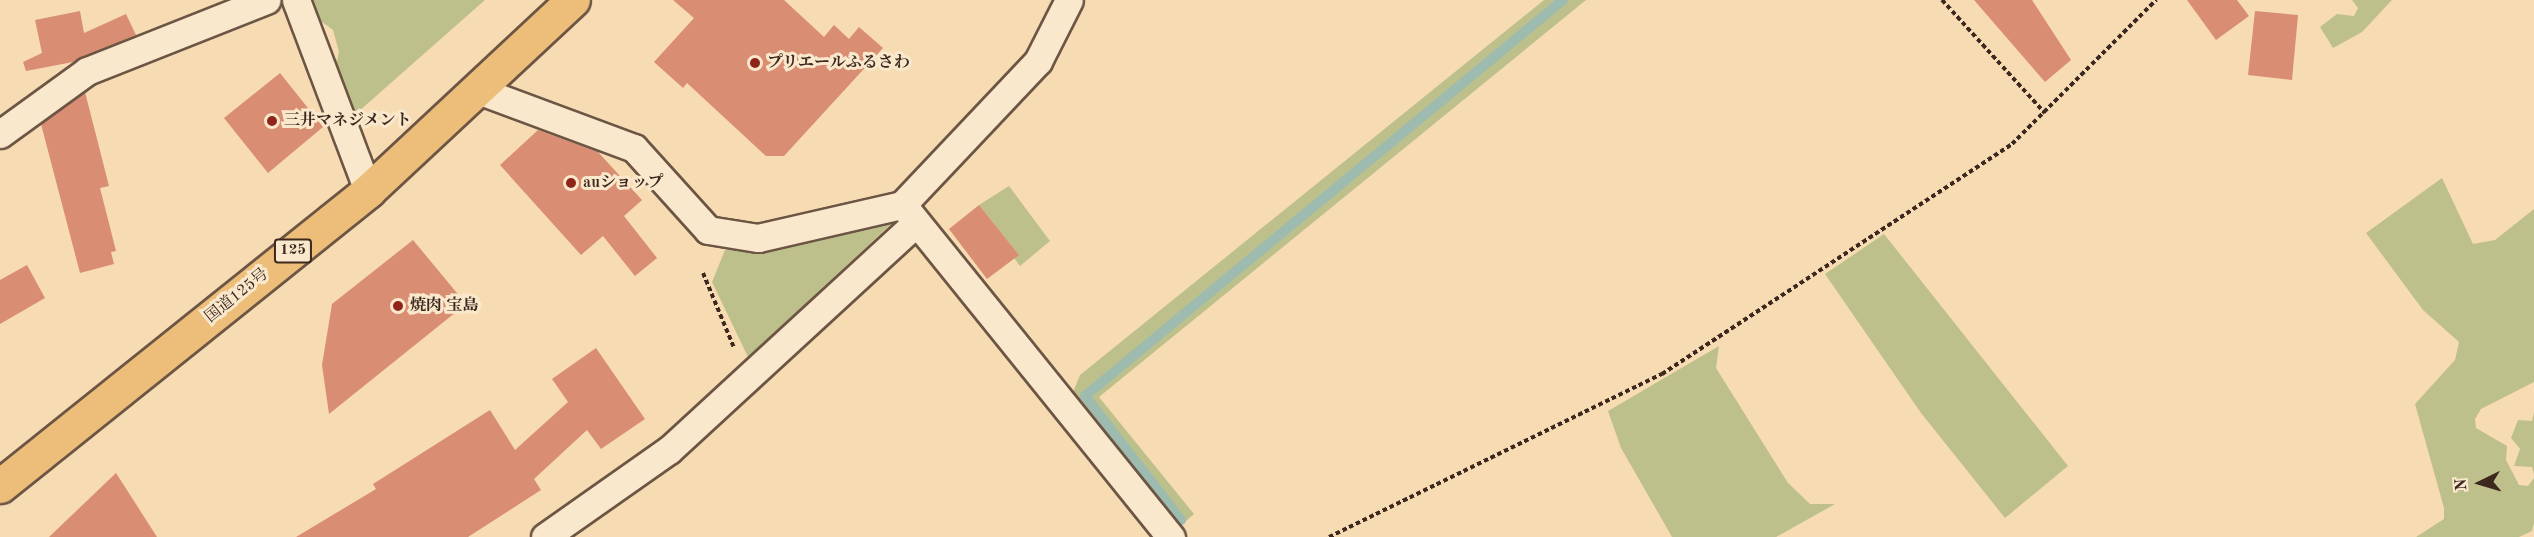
<!DOCTYPE html>
<html>
<head>
<meta charset="utf-8">
<style>
	body { margin:0 }
	#map { position:relative; width:2534px; height:537px; overflow:hidden; background:#f7dbb2; font-family:"Old Standard TT","Noto Serif JP",serif }
	div>[style] { position:absolute }
	.green>* { inset:0; background:#bec08b }
	.stream>* { height:10px; margin:-5px; padding:0 5px; transform-origin:5px; border-radius:5px; background:#9dbbaf }
	.building>* { inset:0; background:#d98d73 }
	.path>* { height:4px; margin-top:-2px; transform-origin:0; background:repeating-linear-gradient(90deg,#3d281f 0 4.5px,transparent 0 7.5px) }
	.roads { filter:drop-shadow(2px 0 #6c5544) drop-shadow(-2px 0 #6c5544) drop-shadow(0 2px #6c5544) drop-shadow(0 -2px #6c5544) }
	.street>* { height:27px; margin:-13.5px; padding:0 13.5px; transform-origin:13.5px; border-radius:13.5px; background:#fae8cd }
	.highway>* { height:33px; margin:-16.5px; padding:0 16.5px; transform-origin:16.5px; border-radius:16.5px; background:#ecbe79 }
	.dots>* { width:16px; height:16px; translate:-50% -50%; box-sizing:border-box; border:3px solid #fae8cd; border-radius:50% }
	span { translate:-50% -50%; white-space:nowrap; text-align:center; line-height:1.15; -webkit-text-stroke:6px #fae8cd; paint-order:stroke }
	.shield-label span { padding:2px 4px; background:#fae8cd; border:2px solid; border-radius:4px; -webkit-text-stroke-width:0 }
	.shield-label { font-size:15px; color:#3d281f; font-weight:700 }
	.poi-label { font-size:16px; color:#3d281f; font-weight:700 }
	.left { translate:0 -50%; text-align:left }
	.street-label { font-size:16px; color:#3d281f }
	.north { position:absolute; left:2450px; top:453px; width:60px; height:60px; -webkit-text-stroke:4px #fae8cd; paint-order:stroke; rotate:265deg; font-size:16px; font-weight:700; line-height:24px; text-align:center; color:#3d281f }
	.north::after { content:''; display:block; margin:auto; width:21px; height:27px; background:#3d281f; clip-path:polygon(50% 0,100% 100%,50% 72%,0 100%) }
</style>
</head>
<body>
<div id="map">
	<div class="green">
		<div style="clip-path:polygon(307px 0,485px 0,350px 119px,334px 75px,339px 52px,333px 30px,314px 16px)"></div>
		<div style="clip-path:polygon(1544px 0,1586px 0,1099px 397px,1194px 514px,1178px 528px,1071px 397px,1080px 375px)"></div>
		<div style="clip-path:polygon(2352px 0,2392px 0,2362px 32px,2333px 48px,2320px 27px,2337px 14px,2354px 16px,2358px 8px)"></div>
		<div style="clip-path:polygon(2442px 178px,2473px 244px,2495px 240px,2534px 209px,2534px 382px,2481px 409px,2475px 419px,2476px 428px,2507px 446px,2506px 460px,2519px 485px,2528px 486px,2534px 478px,2534px 523px,2532px 531px,2519px 537px,2416px 537px,2444px 519px,2444px 508px,2415px 404px,2455px 360px,2459px 342px,2423px 310px,2366px 233px)"></div>
		<div style="clip-path:polygon(1009px 186px,1050px 241px,1020px 266px,1014px 258px,1018px 254px,979px 205px)"></div>
		<div style="clip-path:polygon(882px 217px,892px 223px,748px 357px,712px 282px,725px 250px,773px 246px)"></div>
		<div style="clip-path:polygon(1884px 234px,2068px 466px,2005px 518px,1921px 413px,1825px 274px)"></div>
		<div style="clip-path:polygon(1719px 346px,1716px 368px,1788px 483px,1810px 504px,1835px 504px,1776px 537px,1672px 537px,1621px 448px,1608px 411px)"></div>
		<div style="clip-path:polygon(2534px 412px,2534px 474px,2532px 467px,2514px 466px,2520px 449px,2511px 438px,2518px 420px,2532px 421px)"></div>
	</div>
	<div class="stream">
		<div style="left:1181px;top:520px;width:157px;rotate:-127.7deg"></div>
		<div style="left:1085px;top:396px;width:621px;rotate:-39.64deg"></div>
	</div>
	<div class="building">
		<div style="clip-path:polygon(673px 0,784px 0,824px 37px,834px 25px,849px 39px,859px 27px,883px 48px,784px 156px,766px 156px,687px 83px,683px 88px,654px 62px,694px 18px)"></div>
		<div style="clip-path:polygon(1974px 0,2032px 0,2071px 60px,2045px 82px)"></div>
		<div style="clip-path:polygon(2187px 0,2237px 0,2249px 16px,2216px 40px)"></div>
		<div style="clip-path:polygon(80px 11px,84px 33px,126px 14px,136px 35px,73px 62px,26px 71px,23px 62px,42px 53px,35px 20px)"></div>
		<div style="clip-path:polygon(2255px 11px,2298px 15px,2292px 80px,2248px 75px)"></div>
		<div style="clip-path:polygon(280px 73px,323px 127px,268px 173px,224px 118px)"></div>
		<div style="clip-path:polygon(85px 92px,109px 186px,100px 188px,116px 251px,111px 252px,114px 264px,80px 273px,41px 124px)"></div>
		<div style="clip-path:polygon(538px 130px,598px 152px,642px 200px,624px 216px,657px 258px,635px 276px,603px 236px,581px 255px,500px 165px)"></div>
		<div style="clip-path:polygon(979px 205px,1019px 255px,987px 279px,949px 229px)"></div>
		<div style="clip-path:polygon(413px 240px,466px 304px,329px 414px,322px 365px,332px 304px)"></div>
		<div style="clip-path:polygon(27px 265px,45px 298px,0 324px,0 280px)"></div>
		<div style="clip-path:polygon(596px 348px,645px 419px,601px 449px,587px 430px,534px 479px,541px 490px,468px 537px,296px 537px,376px 489px,373px 484px,490px 410px,515px 450px,568px 402px,552px 379px)"></div>
		<div style="clip-path:polygon(116px 473px,157px 537px,49px 537px)"></div>
	</div>
	<div class="path">
		<div style="left:1942px;top:0;width:153px;rotate:47.7deg"></div>
		<div style="left:703px;top:273px;width:81px;rotate:67.5deg"></div>
		<div style="left:1329px;top:537px;width:371px;rotate:-26.1deg"></div>
		<div style="left:1662px;top:374px;width:419px;rotate:-33.3deg"></div>
		<div style="left:2012px;top:144px;width:204px;rotate:-45deg"></div>
	</div>
	<div class="roads">
		<div class="street">
			<div style="left:296px;top:0;width:204px;rotate:69.3deg"></div>
			<div style="left:478px;top:90px;width:166px;rotate:20.4deg"></div>
			<div style="left:634px;top:148px;width:110px;rotate:47.9deg"></div>
			<div style="left:708px;top:230px;width:51px;rotate:9.1deg"></div>
			<div style="left:758px;top:238px;width:148px;rotate:-12.9deg"></div>
			<div style="left:902px;top:205px;width:198px;rotate:-46.6deg"></div>
			<div style="left:1038px;top:61px;width:68px;rotate:-63.1deg"></div>
			<div style="left:0;top:134px;width:107px;rotate:-35.9deg"></div>
			<div style="left:87px;top:71px;width:193px;rotate:-21.6deg"></div>
			<div style="left:906px;top:209px;width:422px;rotate:51.1deg"></div>
			<div style="left:545px;top:537px;width:151px;rotate:-35.1deg"></div>
			<div style="left:669px;top:450px;width:335px;rotate:-42.6deg"></div>
		</div>
		<div class="highway">
			<div style="left:0;top:486px;width:472px;rotate:-38.7deg"></div>
			<div style="left:368px;top:191px;width:280px;rotate:-43deg"></div>
		</div>
	</div>
	<div class="dots">
		<div style="left:755px;top:63px;background:#8f2418"></div>
		<div style="left:272px;top:121px;background:#8f2418"></div>
		<div style="left:571px;top:183px;background:#8f2418"></div>
		<div style="left:398px;top:306px;background:#8f2418"></div>
	</div>
	<div class="shield-label">
		<span style="left:293px;top:251px">125</span>
	</div>
	<div class="poi-label">
		<span class="left" style="left:767px;top:63px">プリエールふるさわ</span>
		<span class="left" style="left:284px;top:121px">三井マネジメント</span>
		<span class="left" style="left:583px;top:183px">auショップ</span>
		<span class="left" style="left:410px;top:306px">焼肉 宝島</span>
	</div>
	<div class="street-label">
		<span style="left:237px;top:296px;rotate:-39deg">国道125号</span>
	</div>
	<div class="north">N</div>
</div>
</body>
</html>
